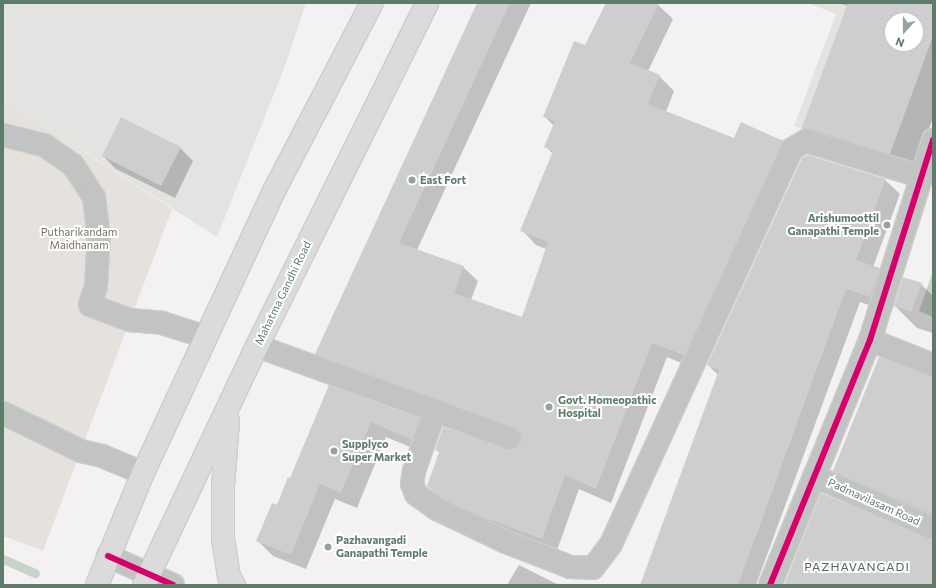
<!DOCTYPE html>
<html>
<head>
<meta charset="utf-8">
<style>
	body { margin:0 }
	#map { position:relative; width:936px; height:588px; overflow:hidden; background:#f3f1f1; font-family:Commissioner,sans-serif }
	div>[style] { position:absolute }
	.built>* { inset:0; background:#e3e4e2 }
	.green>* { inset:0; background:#e5e2de }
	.water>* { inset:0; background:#c8d4ca }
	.shadow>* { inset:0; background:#0003 }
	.stream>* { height:9px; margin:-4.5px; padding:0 4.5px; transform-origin:4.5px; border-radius:4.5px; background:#c8d4ca }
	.building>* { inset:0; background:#cdcecd }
	.roads { filter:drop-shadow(1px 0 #cccecd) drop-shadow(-1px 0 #cccecd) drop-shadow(0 1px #cccecd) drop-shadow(0 -1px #cccecd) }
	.minor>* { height:22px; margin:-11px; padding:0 11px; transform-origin:11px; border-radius:11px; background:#c1c4c2 }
	.major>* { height:22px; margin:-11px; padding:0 11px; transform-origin:11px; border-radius:11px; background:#dadbda }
	.cycleway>* { height:6px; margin:-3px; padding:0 3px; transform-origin:3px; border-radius:3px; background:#d6006c }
	.dots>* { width:11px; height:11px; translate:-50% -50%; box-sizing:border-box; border:2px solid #fff; border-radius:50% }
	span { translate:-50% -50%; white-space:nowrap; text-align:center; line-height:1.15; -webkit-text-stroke:4px #fff; paint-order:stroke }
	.poi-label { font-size:11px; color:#5f7b6a; font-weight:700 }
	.left { translate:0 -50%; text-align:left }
	.right { translate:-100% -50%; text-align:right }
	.park-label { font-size:11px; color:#787362 }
	.street-label { font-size:11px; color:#5f7b6a }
	.neighbourhood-label { font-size:12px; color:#516659; letter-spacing:1px }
	.frame { position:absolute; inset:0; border:4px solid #5f7b6a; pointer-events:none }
	.north { position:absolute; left:884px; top:12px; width:40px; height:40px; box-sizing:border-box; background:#fff; border:1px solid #bfcac3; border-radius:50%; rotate:201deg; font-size:11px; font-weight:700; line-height:16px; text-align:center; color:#5f7b6a }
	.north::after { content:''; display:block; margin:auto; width:14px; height:18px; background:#93a499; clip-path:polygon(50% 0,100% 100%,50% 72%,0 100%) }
</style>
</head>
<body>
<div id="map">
	<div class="built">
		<div style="clip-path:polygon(3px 3px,306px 3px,285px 66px,217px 237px,3px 99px)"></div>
		<div style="clip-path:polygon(evenodd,808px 3px,933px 3px,933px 117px,913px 170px,794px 126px,836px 14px,808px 3px,892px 20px,916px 20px,916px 44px,892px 44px,892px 20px)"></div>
	</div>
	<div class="green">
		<div style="clip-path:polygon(3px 99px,172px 209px,43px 551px,3px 536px)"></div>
	</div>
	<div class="water">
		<div style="clip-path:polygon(933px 271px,933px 317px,919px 311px)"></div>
	</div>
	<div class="shadow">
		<div style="clip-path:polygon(478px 3px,531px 3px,417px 250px,463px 267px,478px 281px,471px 300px,523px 319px,546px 249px,536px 245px,522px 230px,553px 154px,545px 146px,554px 126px,544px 116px,586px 47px,607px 3px,656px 3px,673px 19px,648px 71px,659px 76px,674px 91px,666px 112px,734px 140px,741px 124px,783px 141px,798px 156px,698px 370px,667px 357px,611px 503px,579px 489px,556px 553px,499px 532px,443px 501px,428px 486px,440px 453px,436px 450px,506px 451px,519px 448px,522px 438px,331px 368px,316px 354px)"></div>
		<div style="clip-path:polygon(evenodd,839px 3px,933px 3px,933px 118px,912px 175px,824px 151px,803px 129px,848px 6px,839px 3px,892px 20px,916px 20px,916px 44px,892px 44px,892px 20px)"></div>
		<div style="clip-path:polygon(180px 148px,193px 161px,175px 198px,116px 169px,103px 156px)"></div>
		<div style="clip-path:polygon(885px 180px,900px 194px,873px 267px,879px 269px,893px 283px,885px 311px,860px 302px,756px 585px,641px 585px,718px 375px,708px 365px)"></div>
		<div style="clip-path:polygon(921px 284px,933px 296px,933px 333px,917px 328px,895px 306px)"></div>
		<div style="clip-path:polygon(933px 378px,933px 522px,849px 486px,834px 470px)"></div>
		<div style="clip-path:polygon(329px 387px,419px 419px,434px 434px,427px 454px,386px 437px,357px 508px,335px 499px,306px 569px,273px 556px,258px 541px,290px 479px)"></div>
		<div style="clip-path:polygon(519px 565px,559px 585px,507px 585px)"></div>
	</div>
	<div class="stream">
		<div style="left:3px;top:559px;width:35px;rotate:24deg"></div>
	</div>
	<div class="building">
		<div style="clip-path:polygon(477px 3px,510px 3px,399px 243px,464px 266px,454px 293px,522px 317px,548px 242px,520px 231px,553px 151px,544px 147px,555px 121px,543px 117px,574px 41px,585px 45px,606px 3px,659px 3px,630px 63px,660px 75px,648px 104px,734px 138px,741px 122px,783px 141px,684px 355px,652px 343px,596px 489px,565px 475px,542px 539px,483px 517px,443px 498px,427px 486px,439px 452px,435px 450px,443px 427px,512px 450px,522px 443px,519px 430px,315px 354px)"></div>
		<div style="clip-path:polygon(evenodd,848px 3px,933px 3px,933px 36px,890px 154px,810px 129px,801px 130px,848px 3px,892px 20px,916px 20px,916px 44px,892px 44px,892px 20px)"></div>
		<div style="clip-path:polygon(121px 117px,181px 147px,161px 186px,102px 156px)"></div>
		<div style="clip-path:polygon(808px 155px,886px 179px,856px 260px,880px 268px,870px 297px,846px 289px,738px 585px,640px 585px,719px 370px,707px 365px,802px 158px)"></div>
		<div style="clip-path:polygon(903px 277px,922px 283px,911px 312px,894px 306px)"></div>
		<div style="clip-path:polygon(879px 357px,933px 377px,933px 514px,833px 471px)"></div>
		<div style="clip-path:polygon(329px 385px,419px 418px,412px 440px,371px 422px,341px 493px,320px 484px,291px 555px,256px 541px,272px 503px,277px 505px,288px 477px,290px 478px)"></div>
		<div style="clip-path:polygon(821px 493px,933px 540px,933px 585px,784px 585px)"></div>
	</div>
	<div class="roads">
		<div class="minor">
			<div style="left:3px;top:135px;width:42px;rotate:13.7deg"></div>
			<div style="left:44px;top:145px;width:35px;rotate:35deg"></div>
			<div style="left:73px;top:165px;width:38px;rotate:57deg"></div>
			<div style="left:94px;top:197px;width:38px;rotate:83deg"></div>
			<div style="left:99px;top:235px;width:51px;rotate:93.4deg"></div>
			<div style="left:96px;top:286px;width:20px;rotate:108deg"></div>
			<div style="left:90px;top:305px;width:43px;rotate:20.6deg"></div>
			<div style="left:130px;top:320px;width:32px;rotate:5deg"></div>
			<div style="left:162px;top:323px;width:46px;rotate:17.7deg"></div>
			<div style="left:870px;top:340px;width:68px;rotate:21.6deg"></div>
			<div style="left:257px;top:346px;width:269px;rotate:20deg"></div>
			<div style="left:435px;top:411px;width:64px;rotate:109.3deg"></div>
			<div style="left:414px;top:471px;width:13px;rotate:99deg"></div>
			<div style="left:412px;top:484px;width:11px;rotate:68deg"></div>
			<div style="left:416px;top:494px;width:26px;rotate:36deg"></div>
			<div style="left:437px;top:509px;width:76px;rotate:25.6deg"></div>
			<div style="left:506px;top:542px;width:69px;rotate:21.3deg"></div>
			<div style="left:570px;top:567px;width:23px;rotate:2deg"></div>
			<div style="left:593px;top:568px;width:30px;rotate:-53deg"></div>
			<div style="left:611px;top:544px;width:434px;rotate:-65.4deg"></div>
			<div style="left:792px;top:149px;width:16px;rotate:-30deg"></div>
			<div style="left:806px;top:141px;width:119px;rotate:17.1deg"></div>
			<div style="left:3px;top:413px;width:87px;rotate:26deg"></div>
			<div style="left:81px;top:451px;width:22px;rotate:13deg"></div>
			<div style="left:102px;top:456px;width:44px;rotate:22.5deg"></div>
			<div style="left:814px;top:476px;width:130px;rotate:23.6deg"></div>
			<div style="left:108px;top:556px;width:71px;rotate:24deg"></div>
			<div style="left:770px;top:585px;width:265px;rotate:-67.8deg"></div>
			<div style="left:870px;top:340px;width:210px;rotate:-72.5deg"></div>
		</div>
		<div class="major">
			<div style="left:228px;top:421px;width:65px;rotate:94.4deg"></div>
			<div style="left:223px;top:486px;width:53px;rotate:90deg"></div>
			<div style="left:223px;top:539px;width:38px;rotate:81deg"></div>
			<div style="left:229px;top:577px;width:9px;rotate:58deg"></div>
			<div style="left:97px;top:585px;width:121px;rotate:-67.7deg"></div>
			<div style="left:143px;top:473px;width:313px;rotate:-65.1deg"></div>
			<div style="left:275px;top:189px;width:210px;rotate:-62.5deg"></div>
			<div style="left:144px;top:585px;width:264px;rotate:-64.7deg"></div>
			<div style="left:257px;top:346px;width:383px;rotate:-63.6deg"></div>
		</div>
	</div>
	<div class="cycleway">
		<div style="left:108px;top:556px;width:71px;rotate:24deg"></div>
		<div style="left:770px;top:585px;width:265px;rotate:-67.8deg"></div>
		<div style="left:870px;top:340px;width:210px;rotate:-72.5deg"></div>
	</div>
	<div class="dots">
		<div style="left:412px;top:180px;background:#93a499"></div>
		<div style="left:887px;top:225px;background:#93a499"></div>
		<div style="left:549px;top:407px;background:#93a499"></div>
		<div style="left:334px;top:451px;background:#93a499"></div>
		<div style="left:328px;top:547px;background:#93a499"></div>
	</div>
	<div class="poi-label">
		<span class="left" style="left:420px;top:180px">East Fort</span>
		<span class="right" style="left:879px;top:225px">Arishumoottil<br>Ganapathi Temple</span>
		<span class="left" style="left:558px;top:407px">Govt. Homeopathic<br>Hospital</span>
		<span class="left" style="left:342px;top:451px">Supplyco<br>Super Market</span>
		<span class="left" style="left:336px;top:547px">Pazhavangadi<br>Ganapathi Temple</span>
	</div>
	<div class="park-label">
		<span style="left:79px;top:239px">Putharikandam<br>Maidhanam</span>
	</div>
	<div class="street-label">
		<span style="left:283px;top:293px;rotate:-64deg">Mahatma Gandhi Road</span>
		<span style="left:874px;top:502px;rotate:24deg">Padmavilasam Road</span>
	</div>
	<div class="neighbourhood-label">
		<span style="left:857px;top:567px">PAZHAVANGADI</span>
	</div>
	<div class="frame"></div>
	<div class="north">N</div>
</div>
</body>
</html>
